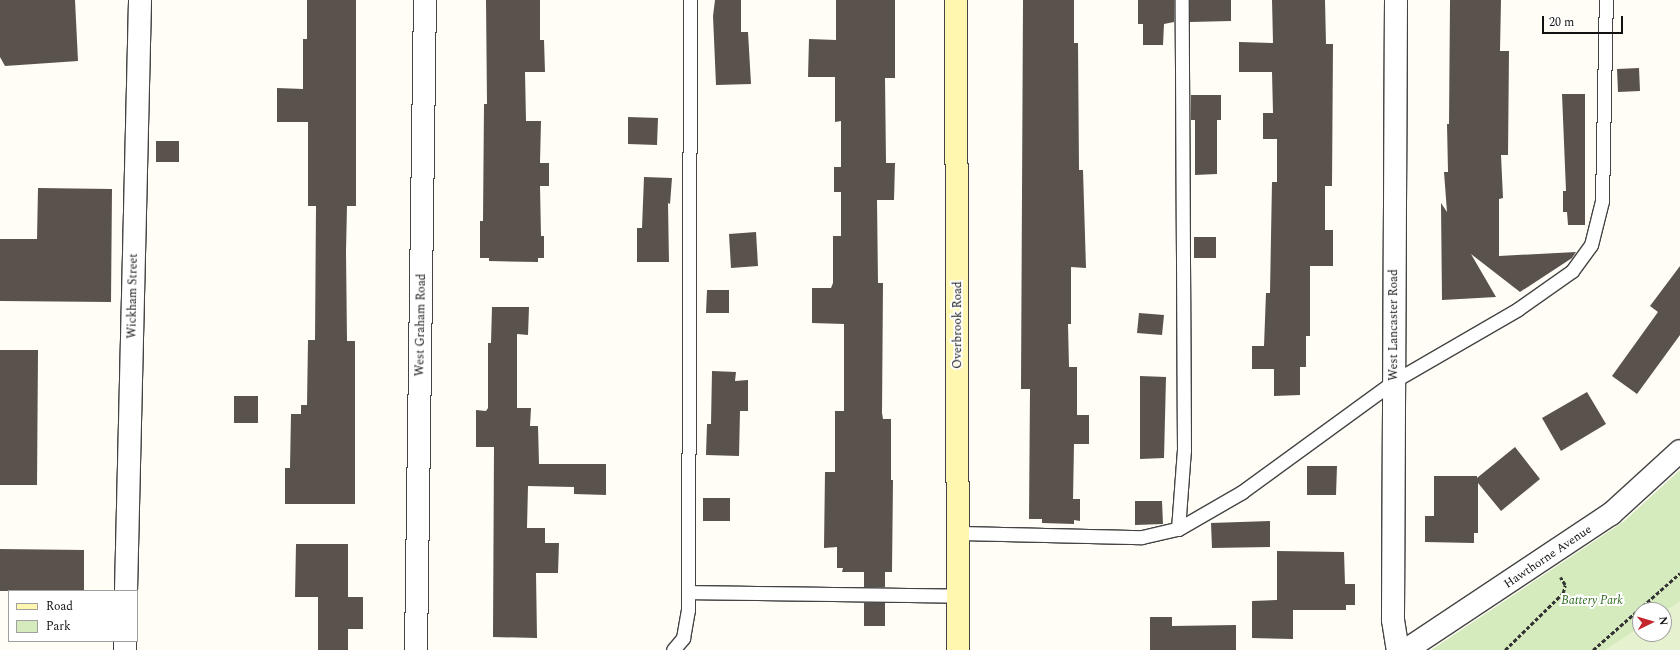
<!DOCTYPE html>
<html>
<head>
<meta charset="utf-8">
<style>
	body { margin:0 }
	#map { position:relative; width:1680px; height:650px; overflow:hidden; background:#fffdf5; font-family:Spectral,serif }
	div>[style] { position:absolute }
	.green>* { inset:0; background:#d5ebbd }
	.pitch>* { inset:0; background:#e6f2cf }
	.building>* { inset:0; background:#5a524d }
	.path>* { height:2.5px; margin-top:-1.25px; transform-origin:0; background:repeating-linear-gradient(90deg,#333 0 4px,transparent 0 6px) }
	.roads { filter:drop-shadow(1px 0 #444) drop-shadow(-1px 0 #444) drop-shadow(0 1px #444) drop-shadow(0 -1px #444) }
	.lane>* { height:13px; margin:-6.5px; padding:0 6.5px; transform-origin:6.5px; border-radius:6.5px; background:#fff }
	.street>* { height:22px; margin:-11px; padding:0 11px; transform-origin:11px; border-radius:11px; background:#fff }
	.secondary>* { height:22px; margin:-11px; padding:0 11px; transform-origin:11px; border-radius:11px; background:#fff6b0 }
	span { translate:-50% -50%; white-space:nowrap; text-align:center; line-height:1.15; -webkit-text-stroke:4px #fff; paint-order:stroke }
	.street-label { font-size:12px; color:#111 }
	.park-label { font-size:12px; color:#2f6b1f; font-style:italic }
	.legend { position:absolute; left:8px; top:590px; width:130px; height:52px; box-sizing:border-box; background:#fff; border:1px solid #a0a0a0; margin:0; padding:5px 7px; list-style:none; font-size:12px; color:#111 }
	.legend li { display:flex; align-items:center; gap:8px; height:20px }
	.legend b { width:20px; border:1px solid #a0a0a0 }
	.north { position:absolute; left:1632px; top:602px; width:40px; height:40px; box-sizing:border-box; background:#fff; border:1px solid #a0a0a0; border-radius:50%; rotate:85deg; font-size:11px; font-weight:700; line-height:16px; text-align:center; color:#111 }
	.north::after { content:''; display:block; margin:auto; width:14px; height:18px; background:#c4262e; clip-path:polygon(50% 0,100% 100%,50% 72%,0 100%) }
	.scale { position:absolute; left:1542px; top:16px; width:81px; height:18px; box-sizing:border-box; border:2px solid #111; border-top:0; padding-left:5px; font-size:12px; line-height:14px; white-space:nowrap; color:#111; -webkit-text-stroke:3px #fff; paint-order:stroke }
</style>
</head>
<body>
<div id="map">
	<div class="green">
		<div style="clip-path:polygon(evenodd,1680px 470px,1680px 650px,1431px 650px,1623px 522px,1680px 470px,1640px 610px,1664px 610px,1664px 634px,1640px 634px,1640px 610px)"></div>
	</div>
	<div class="pitch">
		<div style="clip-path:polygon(1680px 601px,1680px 650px,1605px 650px,1640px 627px,1640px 634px,1664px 634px,1664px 612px)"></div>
	</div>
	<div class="building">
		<div style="clip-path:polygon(0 0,75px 0,78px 61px,5px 66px,0 57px)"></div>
		<div style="clip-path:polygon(307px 0,356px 0,356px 206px,347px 206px,346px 251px,347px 341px,355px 341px,355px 504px,285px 504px,285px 468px,290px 468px,291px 414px,301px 414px,301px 405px,307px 405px,308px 340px,315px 340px,316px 206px,308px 206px,308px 122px,277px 122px,277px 88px,303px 89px,303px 39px,307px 39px)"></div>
		<div style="clip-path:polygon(486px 0,540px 0,540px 40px,544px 40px,545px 72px,525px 72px,526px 121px,541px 121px,540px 163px,549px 163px,549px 186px,540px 186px,541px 236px,544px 236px,544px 258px,538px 258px,538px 262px,489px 261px,489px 258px,480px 258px,480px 221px,483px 221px,484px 104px,487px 104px)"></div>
		<div style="clip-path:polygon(715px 0,741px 0,741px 32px,748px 32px,751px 84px,716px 85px,713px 16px)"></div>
		<div style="clip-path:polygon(836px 0,895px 0,895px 78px,885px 78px,886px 163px,895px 163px,894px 200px,877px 200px,878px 283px,883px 283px,882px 413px,883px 419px,891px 419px,891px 480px,893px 480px,892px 572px,885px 572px,885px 587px,864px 587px,864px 572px,842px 572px,843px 568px,837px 568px,837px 547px,824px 548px,825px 472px,835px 472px,835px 411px,844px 411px,844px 324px,812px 323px,812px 288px,831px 288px,833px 283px,833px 236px,841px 236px,841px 192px,834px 192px,834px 167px,841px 167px,841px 121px,835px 122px,835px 77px,808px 77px,809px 39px,836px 40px)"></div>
		<div style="clip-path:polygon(1023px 0,1074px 0,1074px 43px,1078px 43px,1079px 170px,1083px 170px,1086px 268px,1071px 267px,1071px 324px,1068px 324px,1069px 367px,1077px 367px,1077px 415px,1089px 415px,1089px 444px,1074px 444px,1073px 499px,1080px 499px,1080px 521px,1074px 520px,1074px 524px,1042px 523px,1042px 519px,1029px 519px,1030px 389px,1021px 389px)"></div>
		<div style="clip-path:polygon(1138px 0,1174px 0,1174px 22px,1164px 24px,1163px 45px,1143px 45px,1143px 24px,1138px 24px)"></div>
		<div style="clip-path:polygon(1190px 0,1231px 0,1231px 21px,1190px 22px)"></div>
		<div style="clip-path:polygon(1272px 0,1325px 0,1326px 44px,1333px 44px,1332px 186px,1325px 186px,1325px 230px,1333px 230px,1333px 266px,1310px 266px,1310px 336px,1306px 336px,1306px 367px,1300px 367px,1300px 395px,1274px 396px,1274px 369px,1252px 369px,1252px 346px,1264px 346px,1266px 293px,1270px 293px,1272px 182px,1277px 182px,1277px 139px,1263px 139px,1263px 113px,1273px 113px,1272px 72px,1239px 72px,1239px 42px,1273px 43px)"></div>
		<div style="clip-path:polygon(1450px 0,1501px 0,1500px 51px,1509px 51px,1508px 155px,1501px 155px,1503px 198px,1499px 199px,1499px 256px,1576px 252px,1572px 258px,1520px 292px,1471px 254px,1496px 297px,1442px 300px,1441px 203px,1447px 212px,1444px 172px,1448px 172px,1447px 124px,1449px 124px)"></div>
		<div style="clip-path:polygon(1639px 68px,1640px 91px,1618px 92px,1617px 69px)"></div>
		<div style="clip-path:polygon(1562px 94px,1585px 94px,1585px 225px,1568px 225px,1567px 212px,1563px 212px,1563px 191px,1566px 191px)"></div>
		<div style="clip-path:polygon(1191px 95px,1221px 95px,1221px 120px,1217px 120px,1217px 174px,1195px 175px,1195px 120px,1191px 120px)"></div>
		<div style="clip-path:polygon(628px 117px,658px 118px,657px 145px,628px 144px)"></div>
		<div style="clip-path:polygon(156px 141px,179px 141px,179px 162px,156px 162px)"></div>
		<div style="clip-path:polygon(644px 177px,672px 178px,670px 204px,668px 203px,669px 262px,637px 262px,637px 228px,642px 228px)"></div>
		<div style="clip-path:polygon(38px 188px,112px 189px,111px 302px,0 301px,0 239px,37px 239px)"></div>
		<div style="clip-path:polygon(756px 232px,758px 266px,731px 268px,729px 234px)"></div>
		<div style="clip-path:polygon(1194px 237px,1216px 237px,1216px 258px,1194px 258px)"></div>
		<div style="clip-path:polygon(1680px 266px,1680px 335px,1637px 394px,1612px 376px,1658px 312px,1650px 306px)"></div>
		<div style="clip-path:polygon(707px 290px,729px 290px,729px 313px,706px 313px)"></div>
		<div style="clip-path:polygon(492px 307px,529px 307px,528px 335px,517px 334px,517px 408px,531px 408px,530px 426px,538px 426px,539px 464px,606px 464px,606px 495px,574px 494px,574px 487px,528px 486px,527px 528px,545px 528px,545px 543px,559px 543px,558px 573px,536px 573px,537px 638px,493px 637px,494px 447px,476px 447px,476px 410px,486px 411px,488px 408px,488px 343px,491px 343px)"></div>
		<div style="clip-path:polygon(1139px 313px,1164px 315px,1162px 335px,1137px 333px)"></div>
		<div style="clip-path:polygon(0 350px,38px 350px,37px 485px,0 485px)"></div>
		<div style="clip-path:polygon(712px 371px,736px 372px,735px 381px,748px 380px,748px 411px,740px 411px,739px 456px,706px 455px,707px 424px,711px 424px)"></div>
		<div style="clip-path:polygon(1140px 376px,1166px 377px,1164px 458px,1140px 459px)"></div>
		<div style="clip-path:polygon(1587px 392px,1606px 424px,1561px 451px,1542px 418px)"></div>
		<div style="clip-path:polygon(234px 396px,258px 396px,258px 423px,234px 423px)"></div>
		<div style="clip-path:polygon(1515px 447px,1540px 479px,1501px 511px,1478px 483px,1478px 533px,1474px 533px,1474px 543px,1425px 542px,1425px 516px,1434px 516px,1434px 476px,1477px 476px,1477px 478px)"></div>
		<div style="clip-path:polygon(1307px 466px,1337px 466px,1336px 495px,1307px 495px)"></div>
		<div style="clip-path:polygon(703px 498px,730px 498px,730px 521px,703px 521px)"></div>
		<div style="clip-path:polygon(1135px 501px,1162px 501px,1163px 524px,1135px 525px)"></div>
		<div style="clip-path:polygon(1270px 521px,1270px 547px,1212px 548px,1211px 523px)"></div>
		<div style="clip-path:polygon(296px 544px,348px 544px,348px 597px,363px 597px,363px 629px,348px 629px,348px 650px,318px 650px,318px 597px,295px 597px)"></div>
		<div style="clip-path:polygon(0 549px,84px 550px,84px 591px,0 591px)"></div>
		<div style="clip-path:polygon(1277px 551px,1344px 552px,1345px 584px,1355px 584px,1355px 605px,1346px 605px,1346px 610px,1293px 610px,1293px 639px,1252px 638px,1252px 601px,1277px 600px)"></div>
		<div style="clip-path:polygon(864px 603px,885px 603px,885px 626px,864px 626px)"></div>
		<div style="clip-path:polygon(1150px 617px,1172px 617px,1172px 626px,1236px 625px,1236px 650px,1150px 650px)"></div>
	</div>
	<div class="path">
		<div style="left:1505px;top:650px;width:81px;rotate:-44.5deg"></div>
		<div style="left:1563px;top:593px;width:8px;rotate:-76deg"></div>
		<div style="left:1565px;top:585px;width:9px;rotate:-122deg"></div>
		<div style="left:1593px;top:650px;width:116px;rotate:-41.5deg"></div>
	</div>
	<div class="roads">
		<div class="lane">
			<div style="left:1178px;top:529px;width:79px;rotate:-85.7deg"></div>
			<div style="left:1184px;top:450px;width:450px;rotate:-90.3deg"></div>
			<div style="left:960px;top:533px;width:182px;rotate:1.3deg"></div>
			<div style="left:1142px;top:537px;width:37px;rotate:-13deg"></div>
			<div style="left:1178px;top:529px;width:74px;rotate:-30deg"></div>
			<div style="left:1242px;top:492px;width:188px;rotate:-36.1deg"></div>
			<div style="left:1394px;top:381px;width:143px;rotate:-30.1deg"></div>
			<div style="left:1518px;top:309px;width:66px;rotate:-35.1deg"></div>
			<div style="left:1572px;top:271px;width:32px;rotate:-54deg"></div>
			<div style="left:1591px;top:245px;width:45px;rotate:-76deg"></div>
			<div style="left:1602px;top:201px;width:201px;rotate:-88.9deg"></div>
			<div style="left:688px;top:592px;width:270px;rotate:0.8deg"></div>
			<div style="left:673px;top:650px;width:16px;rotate:-50deg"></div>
			<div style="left:683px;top:638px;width:28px;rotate:-80deg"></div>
			<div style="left:688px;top:610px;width:610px;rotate:-89.81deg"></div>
		</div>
		<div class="street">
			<div style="left:1396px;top:0;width:620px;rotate:90.28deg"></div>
			<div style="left:1393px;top:620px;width:30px;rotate:81deg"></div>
			<div style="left:126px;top:591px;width:591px;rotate:-88.64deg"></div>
			<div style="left:125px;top:650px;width:9px;rotate:-90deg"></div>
			<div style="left:416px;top:650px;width:650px;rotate:-89.21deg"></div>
			<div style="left:1406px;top:650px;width:246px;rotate:-33.6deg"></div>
			<div style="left:1611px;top:514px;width:93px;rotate:-42.4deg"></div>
		</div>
		<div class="secondary">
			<div style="left:956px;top:0;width:650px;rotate:89.82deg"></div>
		</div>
	</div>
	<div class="street-label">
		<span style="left:133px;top:296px;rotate:-89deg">Wickham Street</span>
		<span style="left:421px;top:325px;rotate:-89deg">West Graham Road</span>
		<span style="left:958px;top:325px;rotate:-90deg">Overbrook Road</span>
		<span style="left:1394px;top:325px;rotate:-90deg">West Lancaster Road</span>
		<span style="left:1548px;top:557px;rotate:-34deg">Hawthorne Avenue</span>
	</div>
	<div class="park-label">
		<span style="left:1592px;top:601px">Battery Park</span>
	</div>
	<ul class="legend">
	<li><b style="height:5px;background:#fff6b0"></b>Road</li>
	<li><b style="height:11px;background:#d5ebbd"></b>Park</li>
	</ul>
	<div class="north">N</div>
	<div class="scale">20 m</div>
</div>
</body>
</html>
